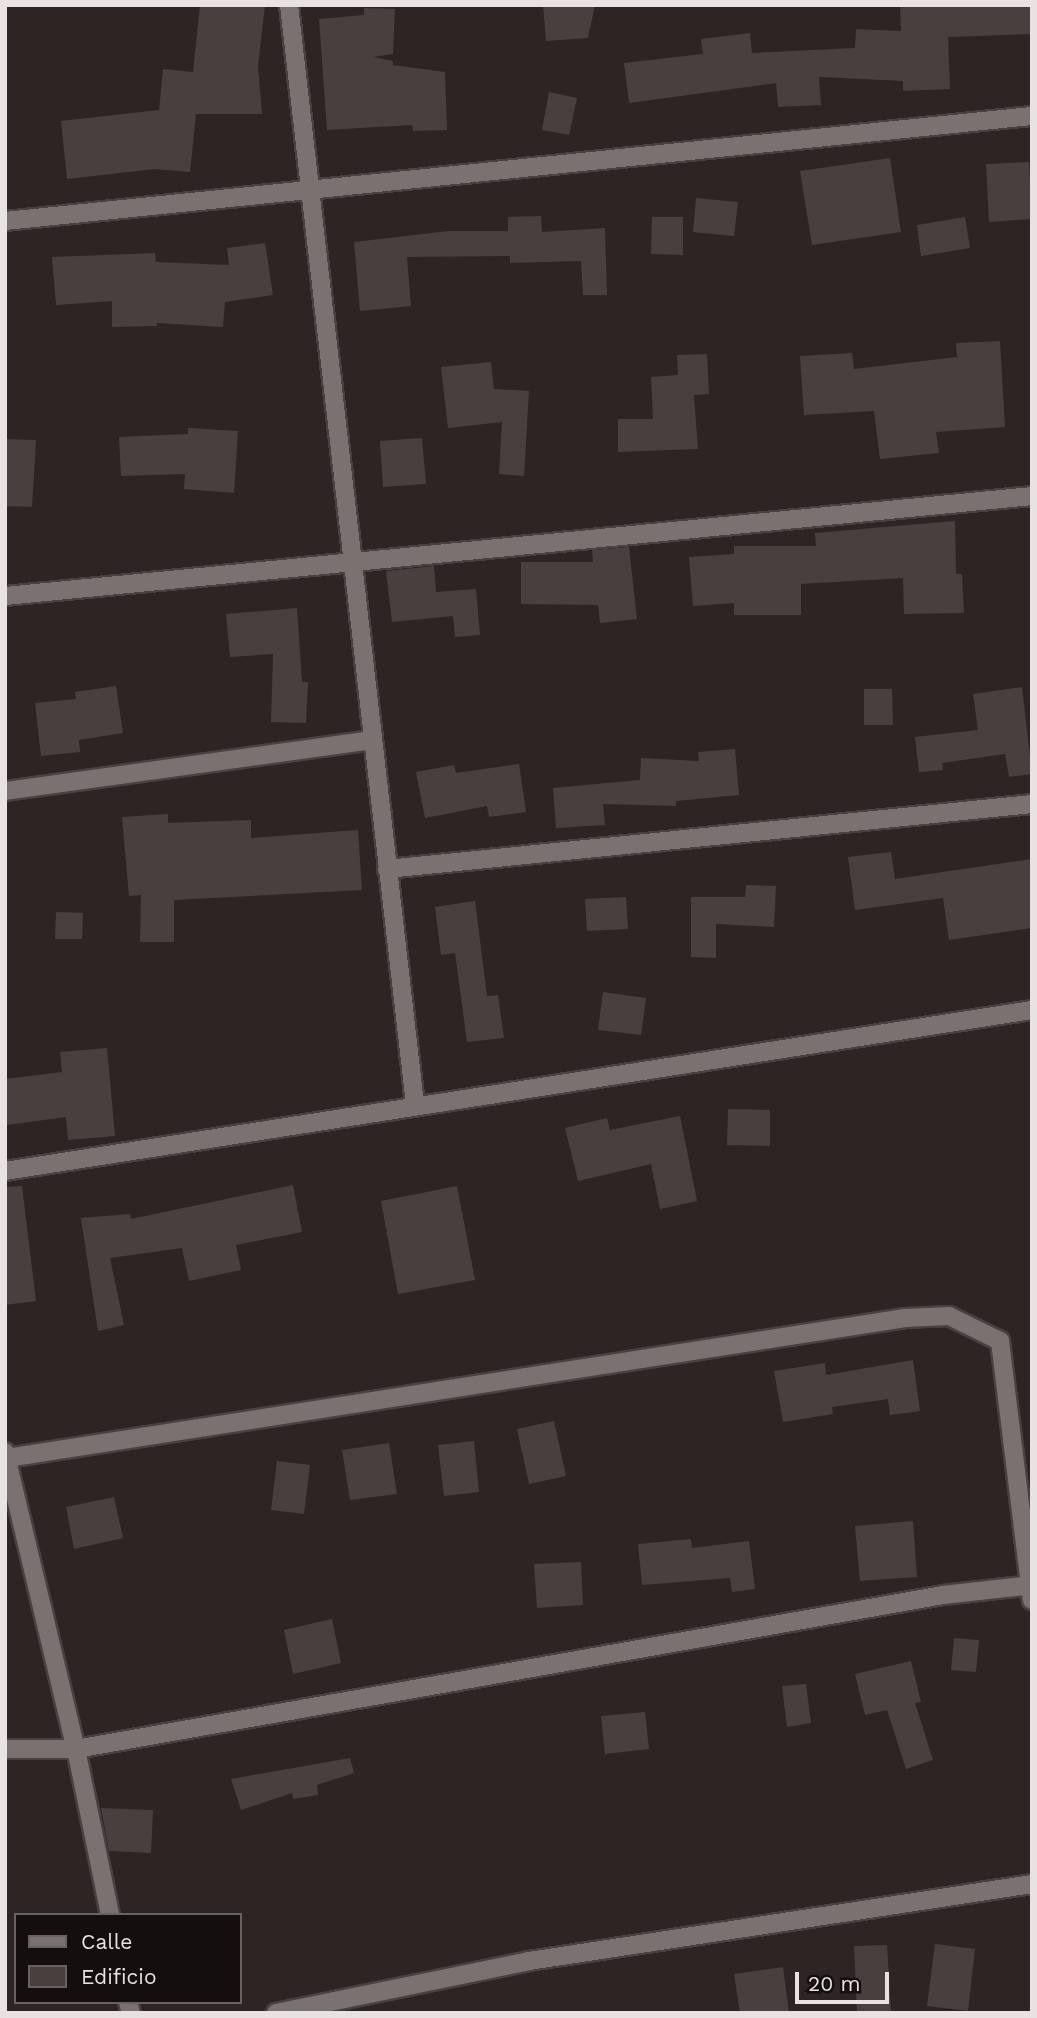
<!DOCTYPE html>
<html>
<head>
<meta charset="utf-8">
<style>
	body { margin:0 }
	#map { position:relative; width:1037px; height:2018px; overflow:hidden; background:#2d2524; font-family:"Work Sans",sans-serif }
	div>[style] { position:absolute }
	.building>* { inset:0; background:#48403f }
	.roads { filter:drop-shadow(2px 0 #484141) drop-shadow(-2px 0 #484141) drop-shadow(0 2px #484141) drop-shadow(0 -2px #484141) }
	.minor>* { height:18px; margin:-9px; padding:0 9px; transform-origin:9px; border-radius:9px; background:#7a7170 }
	span { translate:-50% -50%; white-space:nowrap; text-align:center; line-height:1.15; -webkit-text-stroke:5px #130f0f; paint-order:stroke }
	.frame { position:absolute; inset:0; border:7px solid #e8e2e2; pointer-events:none }
	.legend { position:absolute; left:14px; top:1913px; width:228px; height:91px; box-sizing:border-box; background:#130f0f; border:2px solid #686363; margin:0; padding:9px 12px; list-style:none; font-size:21px; color:#e8e2e2 }
	.legend li { display:flex; align-items:center; gap:14px; height:35px }
	.legend b { width:35px; border:2px solid #686363 }
	.scale { position:absolute; left:795px; top:1972px; width:94px; height:32px; box-sizing:border-box; border:4px solid #e8e2e2; border-top:0; padding-left:9px; font-size:21px; line-height:24px; white-space:nowrap; color:#e8e2e2; -webkit-text-stroke:5px #130f0f; paint-order:stroke }
</style>
</head>
<body>
<div id="map">
	<div class="building">
		<div style="clip-path:polygon(200px 5px,265px 5px,258px 66px,262px 114px,196px 114px,190px 172px,155px 169px,67px 179px,61px 121px,159px 110px,163px 69px,193px 72px)"></div>
		<div style="clip-path:polygon(543px 5px,595px 5px,588px 38px,546px 41px)"></div>
		<div style="clip-path:polygon(1032px 5px,1032px 34px,948px 37px,950px 89px,903px 91px,903px 81px,819px 77px,821px 105px,778px 107px,776px 83px,629px 103px,624px 63px,703px 54px,701px 39px,750px 33px,752px 53px,855px 48px,856px 29px,901px 31px,900px 6px)"></div>
		<div style="clip-path:polygon(364px 8px,395px 9px,393px 54px,373px 57px,393px 61px,393px 65px,445px 72px,447px 130px,413px 131px,412px 125px,327px 130px,319px 19px,364px 15px)"></div>
		<div style="clip-path:polygon(549px 92px,577px 98px,569px 135px,542px 130px)"></div>
		<div style="clip-path:polygon(890px 158px,901px 232px,812px 245px,800px 171px)"></div>
		<div style="clip-path:polygon(1029px 162px,1032px 219px,989px 222px,986px 164px)"></div>
		<div style="clip-path:polygon(696px 198px,738px 202px,734px 236px,693px 232px)"></div>
		<div style="clip-path:polygon(541px 216px,542px 232px,605px 228px,607px 295px,583px 295px,581px 261px,510px 263px,510px 256px,407px 257px,411px 306px,360px 311px,354px 242px,449px 231px,508px 231px,508px 217px)"></div>
		<div style="clip-path:polygon(652px 217px,683px 217px,683px 255px,651px 254px)"></div>
		<div style="clip-path:polygon(965px 217px,970px 248px,921px 256px,917px 225px)"></div>
		<div style="clip-path:polygon(265px 243px,273px 295px,225px 302px,223px 327px,157px 323px,157px 326px,112px 327px,112px 301px,56px 305px,52px 257px,155px 253px,156px 262px,229px 265px,227px 248px)"></div>
		<div style="clip-path:polygon(1000px 341px,1005px 427px,936px 432px,939px 453px,880px 459px,874px 411px,804px 415px,800px 356px,852px 353px,854px 369px,957px 357px,956px 343px)"></div>
		<div style="clip-path:polygon(707px 354px,709px 394px,694px 395px,698px 449px,618px 452px,618px 419px,653px 419px,651px 377px,678px 375px,677px 355px)"></div>
		<div style="clip-path:polygon(491px 362px,494px 389px,529px 391px,524px 476px,499px 474px,502px 422px,448px 428px,441px 367px)"></div>
		<div style="clip-path:polygon(188px 428px,238px 431px,234px 493px,184px 489px,185px 474px,121px 476px,119px 437px,188px 434px)"></div>
		<div style="clip-path:polygon(422px 438px,426px 484px,383px 487px,380px 441px)"></div>
		<div style="clip-path:polygon(5px 439px,36px 440px,32px 507px,5px 506px)"></div>
		<div style="clip-path:polygon(955px 521px,956px 574px,962px 574px,964px 613px,904px 614px,903px 578px,801px 584px,801px 615px,734px 615px,734px 603px,693px 606px,689px 557px,734px 554px,734px 546px,816px 546px,815px 533px)"></div>
		<div style="clip-path:polygon(629px 547px,637px 619px,600px 623px,598px 605px,521px 604px,521px 562px,593px 562px,592px 550px)"></div>
		<div style="clip-path:polygon(434px 566px,436px 592px,476px 589px,480px 635px,455px 637px,453px 616px,392px 622px,386px 571px)"></div>
		<div style="clip-path:polygon(297px 608px,302px 682px,308px 682px,306px 723px,271px 722px,273px 654px,230px 657px,226px 614px)"></div>
		<div style="clip-path:polygon(116px 686px,123px 733px,79px 740px,80px 752px,41px 756px,35px 703px,76px 699px,75px 692px)"></div>
		<div style="clip-path:polygon(1022px 687px,1032px 774px,1009px 777px,1005px 754px,942px 763px,943px 770px,919px 772px,915px 737px,978px 730px,973px 694px)"></div>
		<div style="clip-path:polygon(864px 689px,892px 689px,893px 725px,864px 725px)"></div>
		<div style="clip-path:polygon(735px 749px,739px 795px,676px 801px,676px 806px,603px 804px,605px 825px,556px 828px,553px 788px,640px 780px,641px 758px,699px 761px,698px 752px)"></div>
		<div style="clip-path:polygon(519px 764px,526px 812px,489px 817px,487px 806px,425px 818px,416px 772px,454px 765px,456px 773px)"></div>
		<div style="clip-path:polygon(168px 814px,168px 823px,251px 820px,251px 838px,358px 830px,362px 890px,174px 900px,174px 942px,140px 942px,141px 895px,129px 896px,122px 817px)"></div>
		<div style="clip-path:polygon(891px 852px,895px 879px,1032px 859px,1032px 928px,949px 940px,943px 898px,855px 910px,848px 857px)"></div>
		<div style="clip-path:polygon(746px 885px,776px 886px,774px 927px,716px 924px,716px 958px,691px 957px,691px 897px,745px 897px)"></div>
		<div style="clip-path:polygon(626px 897px,628px 929px,587px 931px,585px 899px)"></div>
		<div style="clip-path:polygon(475px 901px,487px 996px,498px 995px,504px 1038px,467px 1042px,455px 953px,441px 955px,435px 907px)"></div>
		<div style="clip-path:polygon(56px 912px,83px 913px,82px 939px,55px 939px)"></div>
		<div style="clip-path:polygon(603px 992px,646px 998px,641px 1035px,598px 1030px)"></div>
		<div style="clip-path:polygon(107px 1048px,115px 1136px,68px 1140px,66px 1117px,7px 1125px,5px 1079px,62px 1072px,60px 1052px)"></div>
		<div style="clip-path:polygon(728px 1109px,770px 1110px,770px 1146px,727px 1145px)"></div>
		<div style="clip-path:polygon(680px 1116px,697px 1201px,660px 1209px,651px 1164px,578px 1181px,565px 1128px,607px 1118px,610px 1130px)"></div>
		<div style="clip-path:polygon(293px 1185px,302px 1232px,236px 1245px,241px 1270px,189px 1281px,182px 1248px,110px 1258px,124px 1325px,98px 1331px,81px 1218px,130px 1214px,131px 1219px)"></div>
		<div style="clip-path:polygon(22px 1186px,36px 1301px,5px 1305px,5px 1187px)"></div>
		<div style="clip-path:polygon(457px 1186px,475px 1280px,398px 1294px,381px 1201px)"></div>
		<div style="clip-path:polygon(913px 1360px,920px 1411px,890px 1415px,888px 1399px,832px 1407px,833px 1414px,783px 1422px,774px 1371px,825px 1363px,826px 1375px)"></div>
		<div style="clip-path:polygon(554px 1421px,566px 1476px,529px 1484px,517px 1429px)"></div>
		<div style="clip-path:polygon(474px 1441px,479px 1492px,444px 1496px,438px 1445px)"></div>
		<div style="clip-path:polygon(389px 1443px,397px 1494px,350px 1500px,342px 1450px)"></div>
		<div style="clip-path:polygon(277px 1461px,310px 1465px,304px 1514px,271px 1510px)"></div>
		<div style="clip-path:polygon(114px 1497px,123px 1538px,74px 1549px,66px 1507px)"></div>
		<div style="clip-path:polygon(913px 1521px,917px 1577px,860px 1581px,855px 1526px)"></div>
		<div style="clip-path:polygon(691px 1539px,692px 1548px,749px 1541px,755px 1589px,732px 1592px,730px 1578px,642px 1585px,638px 1544px)"></div>
		<div style="clip-path:polygon(581px 1562px,583px 1605px,537px 1608px,534px 1564px)"></div>
		<div style="clip-path:polygon(332px 1619px,341px 1663px,293px 1674px,284px 1630px)"></div>
		<div style="clip-path:polygon(954px 1638px,979px 1640px,976px 1672px,951px 1670px)"></div>
		<div style="clip-path:polygon(911px 1661px,921px 1702px,915px 1703px,933px 1760px,906px 1769px,887px 1710px,865px 1715px,855px 1674px)"></div>
		<div style="clip-path:polygon(806px 1684px,811px 1723px,787px 1727px,782px 1686px)"></div>
		<div style="clip-path:polygon(645px 1712px,649px 1749px,605px 1754px,601px 1716px)"></div>
		<div style="clip-path:polygon(350px 1758px,354px 1773px,317px 1785px,318px 1795px,293px 1799px,292px 1793px,241px 1810px,231px 1779px)"></div>
		<div style="clip-path:polygon(101px 1808px,153px 1810px,151px 1853px,109px 1851px)"></div>
		<div style="clip-path:polygon(935px 1944px,975px 1949px,968px 2011px,927px 2006px)"></div>
		<div style="clip-path:polygon(887px 1945px,891px 2013px,857px 2013px,854px 1946px)"></div>
		<div style="clip-path:polygon(783px 1967px,789px 2013px,740px 2013px,734px 1974px)"></div>
	</div>
	<div class="roads">
		<div class="minor">
			<div style="left:289px;top:5px;width:1106px;rotate:83.46deg"></div>
			<div style="left:5px;top:221px;width:1032px;rotate:-5.84deg"></div>
			<div style="left:5px;top:596px;width:1032px;rotate:-5.56deg"></div>
			<div style="left:5px;top:791px;width:371px;rotate:-7.9deg"></div>
			<div style="left:387px;top:869px;width:648px;rotate:-5.75deg"></div>
			<div style="left:5px;top:1171px;width:1040px;rotate:-8.91deg"></div>
			<div style="left:5px;top:1452px;width:305px;rotate:76.6deg"></div>
			<div style="left:76px;top:1749px;width:169px;rotate:78.4deg"></div>
			<div style="left:7px;top:1458px;width:909px;rotate:-8.86deg"></div>
			<div style="left:905px;top:1318px;width:44px;rotate:-2.6deg"></div>
			<div style="left:949px;top:1316px;width:57px;rotate:26.1deg"></div>
			<div style="left:1000px;top:1341px;width:261px;rotate:83deg"></div>
			<div style="left:5px;top:1749px;width:71px"></div>
			<div style="left:76px;top:1749px;width:881px;rotate:-10.07deg"></div>
			<div style="left:943px;top:1595px;width:90px;rotate:-6.4deg"></div>
			<div style="left:128px;top:2002px;width:11px;rotate:75deg"></div>
			<div style="left:276px;top:2013px;width:258px;rotate:-11.6deg"></div>
			<div style="left:529px;top:1961px;width:509px;rotate:-8.7deg"></div>
		</div>
	</div>
	<div class="frame"></div>
	<ul class="legend">
	<li><b style="height:9px;background:#7a7170"></b>Calle</li>
	<li><b style="height:19px;background:#48403f"></b>Edificio</li>
	</ul>
	<div class="scale">20 m</div>
</div>
</body>
</html>
